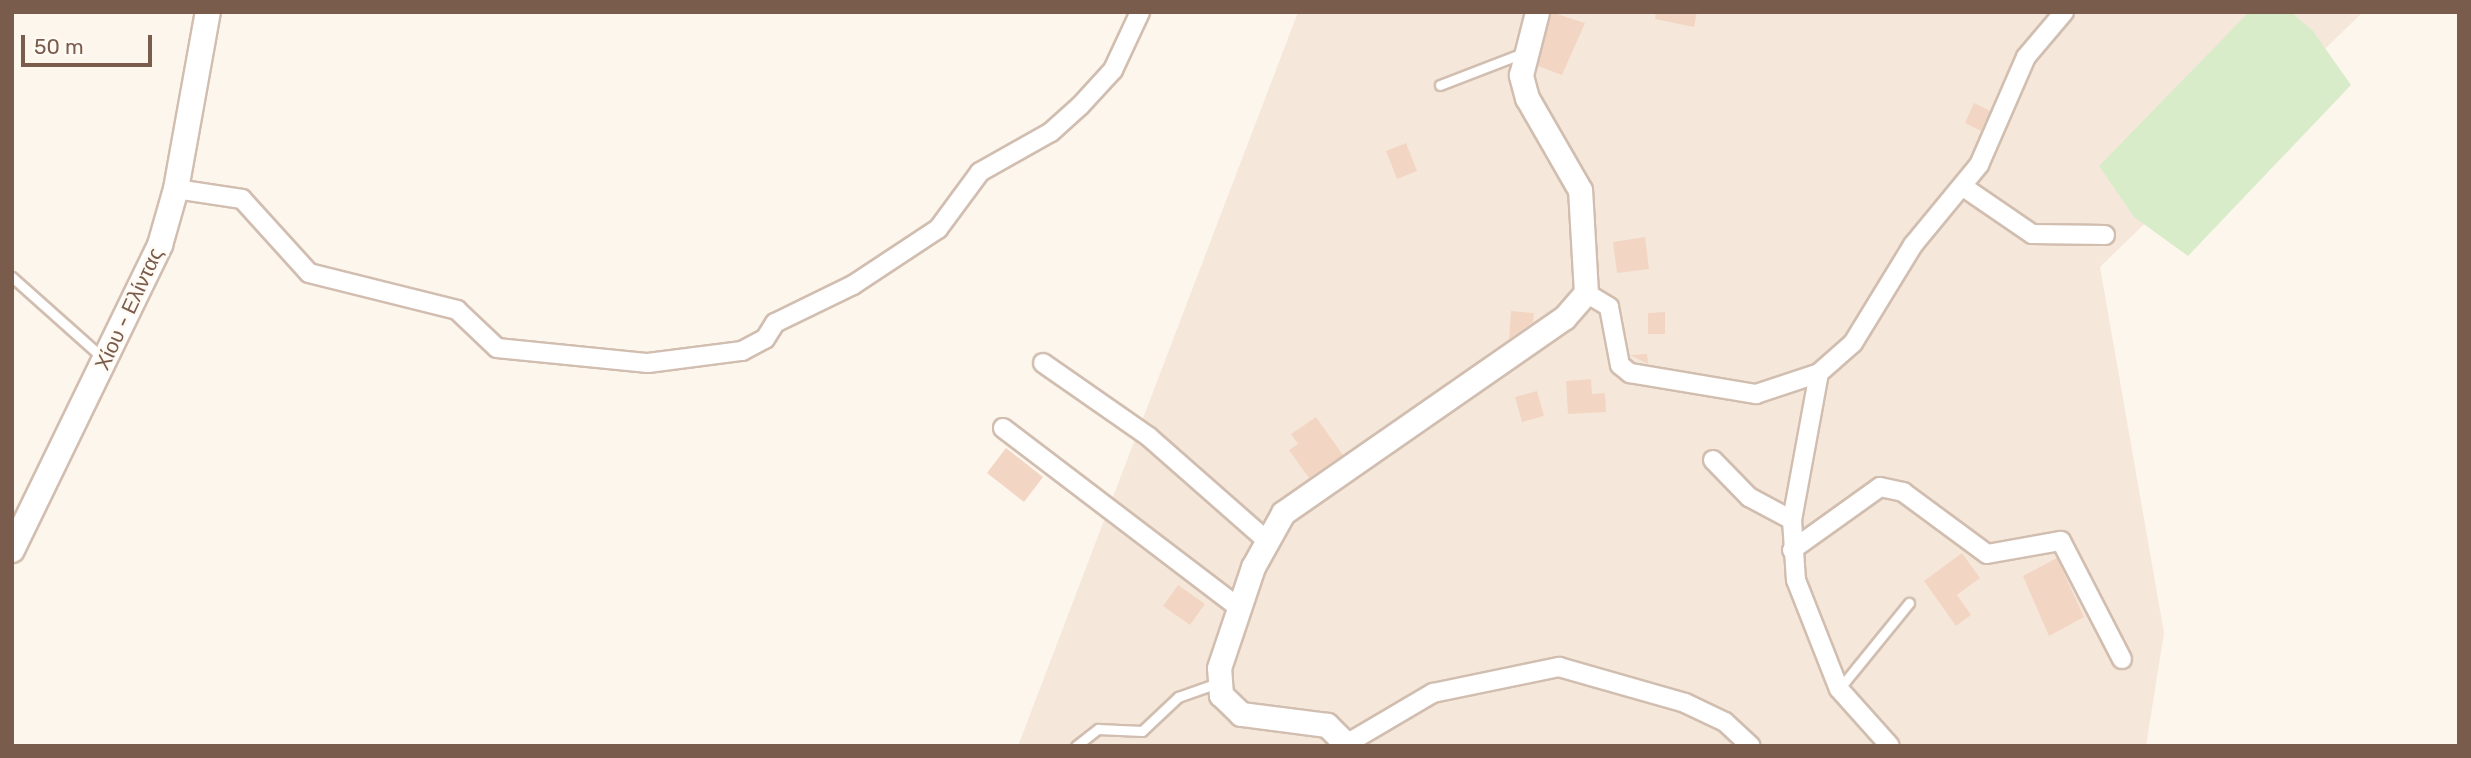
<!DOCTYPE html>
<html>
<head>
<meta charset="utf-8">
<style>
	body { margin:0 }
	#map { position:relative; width:2471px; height:758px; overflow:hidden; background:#fdf6ec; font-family:Rubik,sans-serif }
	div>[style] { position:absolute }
	.residential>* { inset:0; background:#f5e8da }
	.green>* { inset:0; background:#d8ecc9 }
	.building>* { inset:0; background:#f3d5c3 }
	.roads { filter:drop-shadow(2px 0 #d1beb0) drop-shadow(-2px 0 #d1beb0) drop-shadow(0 2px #d1beb0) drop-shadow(0 -2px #d1beb0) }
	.service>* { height:9px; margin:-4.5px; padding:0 4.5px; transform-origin:4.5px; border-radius:4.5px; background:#fff }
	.minor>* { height:18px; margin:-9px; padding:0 9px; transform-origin:9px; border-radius:9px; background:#fff }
	.tertiary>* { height:23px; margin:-11.5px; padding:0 11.5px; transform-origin:11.5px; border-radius:11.5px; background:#fff }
	.secondary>* { height:24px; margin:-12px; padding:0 12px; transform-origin:12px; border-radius:12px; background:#fff }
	span { translate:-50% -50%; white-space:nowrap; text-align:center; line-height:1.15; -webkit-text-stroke:5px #fffaf3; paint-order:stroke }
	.street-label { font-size:21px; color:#7a5c4d }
	.frame { position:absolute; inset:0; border:14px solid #7a5c4d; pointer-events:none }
	.scale { position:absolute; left:21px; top:35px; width:131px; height:32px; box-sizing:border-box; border:4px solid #7a5c4d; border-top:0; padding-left:9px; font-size:21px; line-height:24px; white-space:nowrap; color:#7a5c4d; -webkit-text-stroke:5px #fffaf3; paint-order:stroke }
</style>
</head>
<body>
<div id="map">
	<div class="residential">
		<div style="clip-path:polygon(1298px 12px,2363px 12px,2100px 267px,2164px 633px,2146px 746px,1018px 746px)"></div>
	</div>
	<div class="green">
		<div style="clip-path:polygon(2249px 12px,2291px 12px,2313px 31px,2351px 85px,2188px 256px,2134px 217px,2099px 166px)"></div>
	</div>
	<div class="building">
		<div style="clip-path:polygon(1551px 12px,1585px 23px,1562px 75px,1538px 66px)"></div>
		<div style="clip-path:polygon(1656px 12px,1697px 12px,1694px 27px,1655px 19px)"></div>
		<div style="clip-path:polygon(1974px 103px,1990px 111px,1981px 131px,1965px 123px)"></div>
		<div style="clip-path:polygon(1406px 143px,1417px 171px,1397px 179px,1386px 151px)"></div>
		<div style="clip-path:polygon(1645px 237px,1649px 269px,1617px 273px,1613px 242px)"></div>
		<div style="clip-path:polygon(1511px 311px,1534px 313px,1533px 322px,1509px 339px)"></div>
		<div style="clip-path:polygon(1665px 312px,1665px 334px,1648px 334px,1648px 313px)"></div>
		<div style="clip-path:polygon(1647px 354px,1648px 364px,1630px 355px)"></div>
		<div style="clip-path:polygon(1591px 379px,1592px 394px,1605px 393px,1606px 412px,1568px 414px,1566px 381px)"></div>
		<div style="clip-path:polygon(1537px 391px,1544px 416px,1522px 422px,1515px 397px)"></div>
		<div style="clip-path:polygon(1316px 417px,1343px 455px,1309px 478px,1289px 450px,1298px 444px,1291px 434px)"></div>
		<div style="clip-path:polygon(1006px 448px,1043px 477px,1024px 502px,987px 473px)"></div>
		<div style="clip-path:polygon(1962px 553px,1980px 578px,1957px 595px,1971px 615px,1956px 626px,1924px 581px)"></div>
		<div style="clip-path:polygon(2057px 558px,2084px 617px,2049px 636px,2023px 576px)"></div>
		<div style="clip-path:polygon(1178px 585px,1205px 604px,1190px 625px,1163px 606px)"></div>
	</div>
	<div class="roads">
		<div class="service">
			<div style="left:1440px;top:85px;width:89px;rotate:-21.1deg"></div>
			<div style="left:12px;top:277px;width:123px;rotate:41.7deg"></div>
			<div style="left:1839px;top:689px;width:111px;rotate:-50.9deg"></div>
			<div style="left:1076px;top:746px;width:28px;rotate:-38deg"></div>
			<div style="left:1098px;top:729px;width:44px;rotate:2.6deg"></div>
			<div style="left:1142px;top:731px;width:50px;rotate:-43.4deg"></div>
			<div style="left:1178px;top:697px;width:42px;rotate:-19.3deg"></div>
		</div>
		<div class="minor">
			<div style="left:1962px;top:186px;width:85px;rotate:34.4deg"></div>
			<div style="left:2032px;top:234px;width:73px;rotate:0.8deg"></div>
			<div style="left:176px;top:189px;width:67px;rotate:8.6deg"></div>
			<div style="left:242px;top:199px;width:100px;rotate:47.8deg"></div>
			<div style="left:309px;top:273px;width:153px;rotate:14deg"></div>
			<div style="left:457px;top:310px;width:55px;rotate:43.5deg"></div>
			<div style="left:497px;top:348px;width:152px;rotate:5.7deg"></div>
			<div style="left:648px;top:363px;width:95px;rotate:-7.3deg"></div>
			<div style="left:742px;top:351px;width:26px;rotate:-28deg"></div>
			<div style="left:765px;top:339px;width:19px;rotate:-58deg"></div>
			<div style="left:775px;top:323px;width:87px;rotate:-26deg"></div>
			<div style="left:853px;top:285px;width:102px;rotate:-33.4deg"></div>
			<div style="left:938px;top:229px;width:71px;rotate:-53.6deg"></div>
			<div style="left:980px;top:172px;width:81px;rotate:-29.4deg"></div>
			<div style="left:1051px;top:132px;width:39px;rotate:-42deg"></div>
			<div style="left:1080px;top:106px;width:49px;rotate:-47.5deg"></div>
			<div style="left:1113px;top:70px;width:64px;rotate:-65deg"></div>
			<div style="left:1586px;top:293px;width:27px;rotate:31deg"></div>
			<div style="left:1609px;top:307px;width:59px;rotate:79.3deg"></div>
			<div style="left:1620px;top:365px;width:13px;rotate:39deg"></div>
			<div style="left:1630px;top:373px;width:128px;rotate:9.5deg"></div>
			<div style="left:1756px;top:394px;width:66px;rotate:-18.4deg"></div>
			<div style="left:1819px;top:373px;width:45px;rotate:-41.4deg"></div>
			<div style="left:1853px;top:343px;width:115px;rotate:-58.5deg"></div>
			<div style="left:1913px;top:245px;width:104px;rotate:-50.5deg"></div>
			<div style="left:1979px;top:165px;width:118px;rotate:-66.5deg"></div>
			<div style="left:2026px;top:57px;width:59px;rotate:-49.8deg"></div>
			<div style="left:1043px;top:363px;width:129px;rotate:34.9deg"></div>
			<div style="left:1149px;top:437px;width:154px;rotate:41.3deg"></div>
			<div style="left:1819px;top:373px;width:149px;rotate:100.4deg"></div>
			<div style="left:1792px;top:520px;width:60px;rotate:86.2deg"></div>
			<div style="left:1796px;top:580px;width:117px;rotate:68.5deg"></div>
			<div style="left:1839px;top:689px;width:76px;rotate:48.2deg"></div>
			<div style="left:1003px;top:428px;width:297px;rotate:37.3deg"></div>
			<div style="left:1713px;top:460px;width:52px;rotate:45.8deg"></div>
			<div style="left:1749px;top:497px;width:49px;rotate:28.1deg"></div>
			<div style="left:1792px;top:550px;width:108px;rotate:-35.6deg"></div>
			<div style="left:1880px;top:487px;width:24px;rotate:12deg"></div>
			<div style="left:1903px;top:492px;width:104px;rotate:36.4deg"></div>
			<div style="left:1987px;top:554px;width:75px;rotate:-10deg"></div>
			<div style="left:2061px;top:541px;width:133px;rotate:62.7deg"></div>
			<div style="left:1348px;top:743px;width:99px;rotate:-30.5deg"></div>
			<div style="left:1433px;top:693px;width:129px;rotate:-11.7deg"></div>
			<div style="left:1559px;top:667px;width:131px;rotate:15.9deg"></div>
			<div style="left:1685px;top:703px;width:44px;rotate:25.4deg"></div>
			<div style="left:1725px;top:722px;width:35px;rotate:43deg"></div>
		</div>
		<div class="tertiary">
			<div style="left:1348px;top:746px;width:30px;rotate:-135deg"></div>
			<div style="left:1327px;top:725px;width:87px;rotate:-172.7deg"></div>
			<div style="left:1241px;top:714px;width:28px;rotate:-136deg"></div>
			<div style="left:1221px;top:695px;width:27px;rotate:-94deg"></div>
			<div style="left:1219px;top:668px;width:107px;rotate:-71.4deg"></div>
			<div style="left:1253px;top:567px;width:62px;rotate:-60.9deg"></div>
			<div style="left:1283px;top:513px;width:342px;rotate:-34.8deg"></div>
			<div style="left:1564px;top:318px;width:33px;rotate:-49deg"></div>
			<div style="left:1586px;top:293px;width:103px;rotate:-93.3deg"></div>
			<div style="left:1580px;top:190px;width:106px;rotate:-119.9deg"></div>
			<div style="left:1527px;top:98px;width:24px;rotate:-105deg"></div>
			<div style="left:1521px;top:75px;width:65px;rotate:-75.7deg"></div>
		</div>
		<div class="secondary">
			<div style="left:12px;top:550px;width:339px;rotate:-64.1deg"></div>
			<div style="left:160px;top:245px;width:58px;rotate:-74.1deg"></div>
			<div style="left:176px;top:189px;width:180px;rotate:-79.8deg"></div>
		</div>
	</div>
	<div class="street-label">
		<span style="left:129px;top:309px;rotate:-65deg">Χίου - Ελίντας</span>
	</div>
	<div class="frame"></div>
	<div class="scale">50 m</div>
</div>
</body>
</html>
